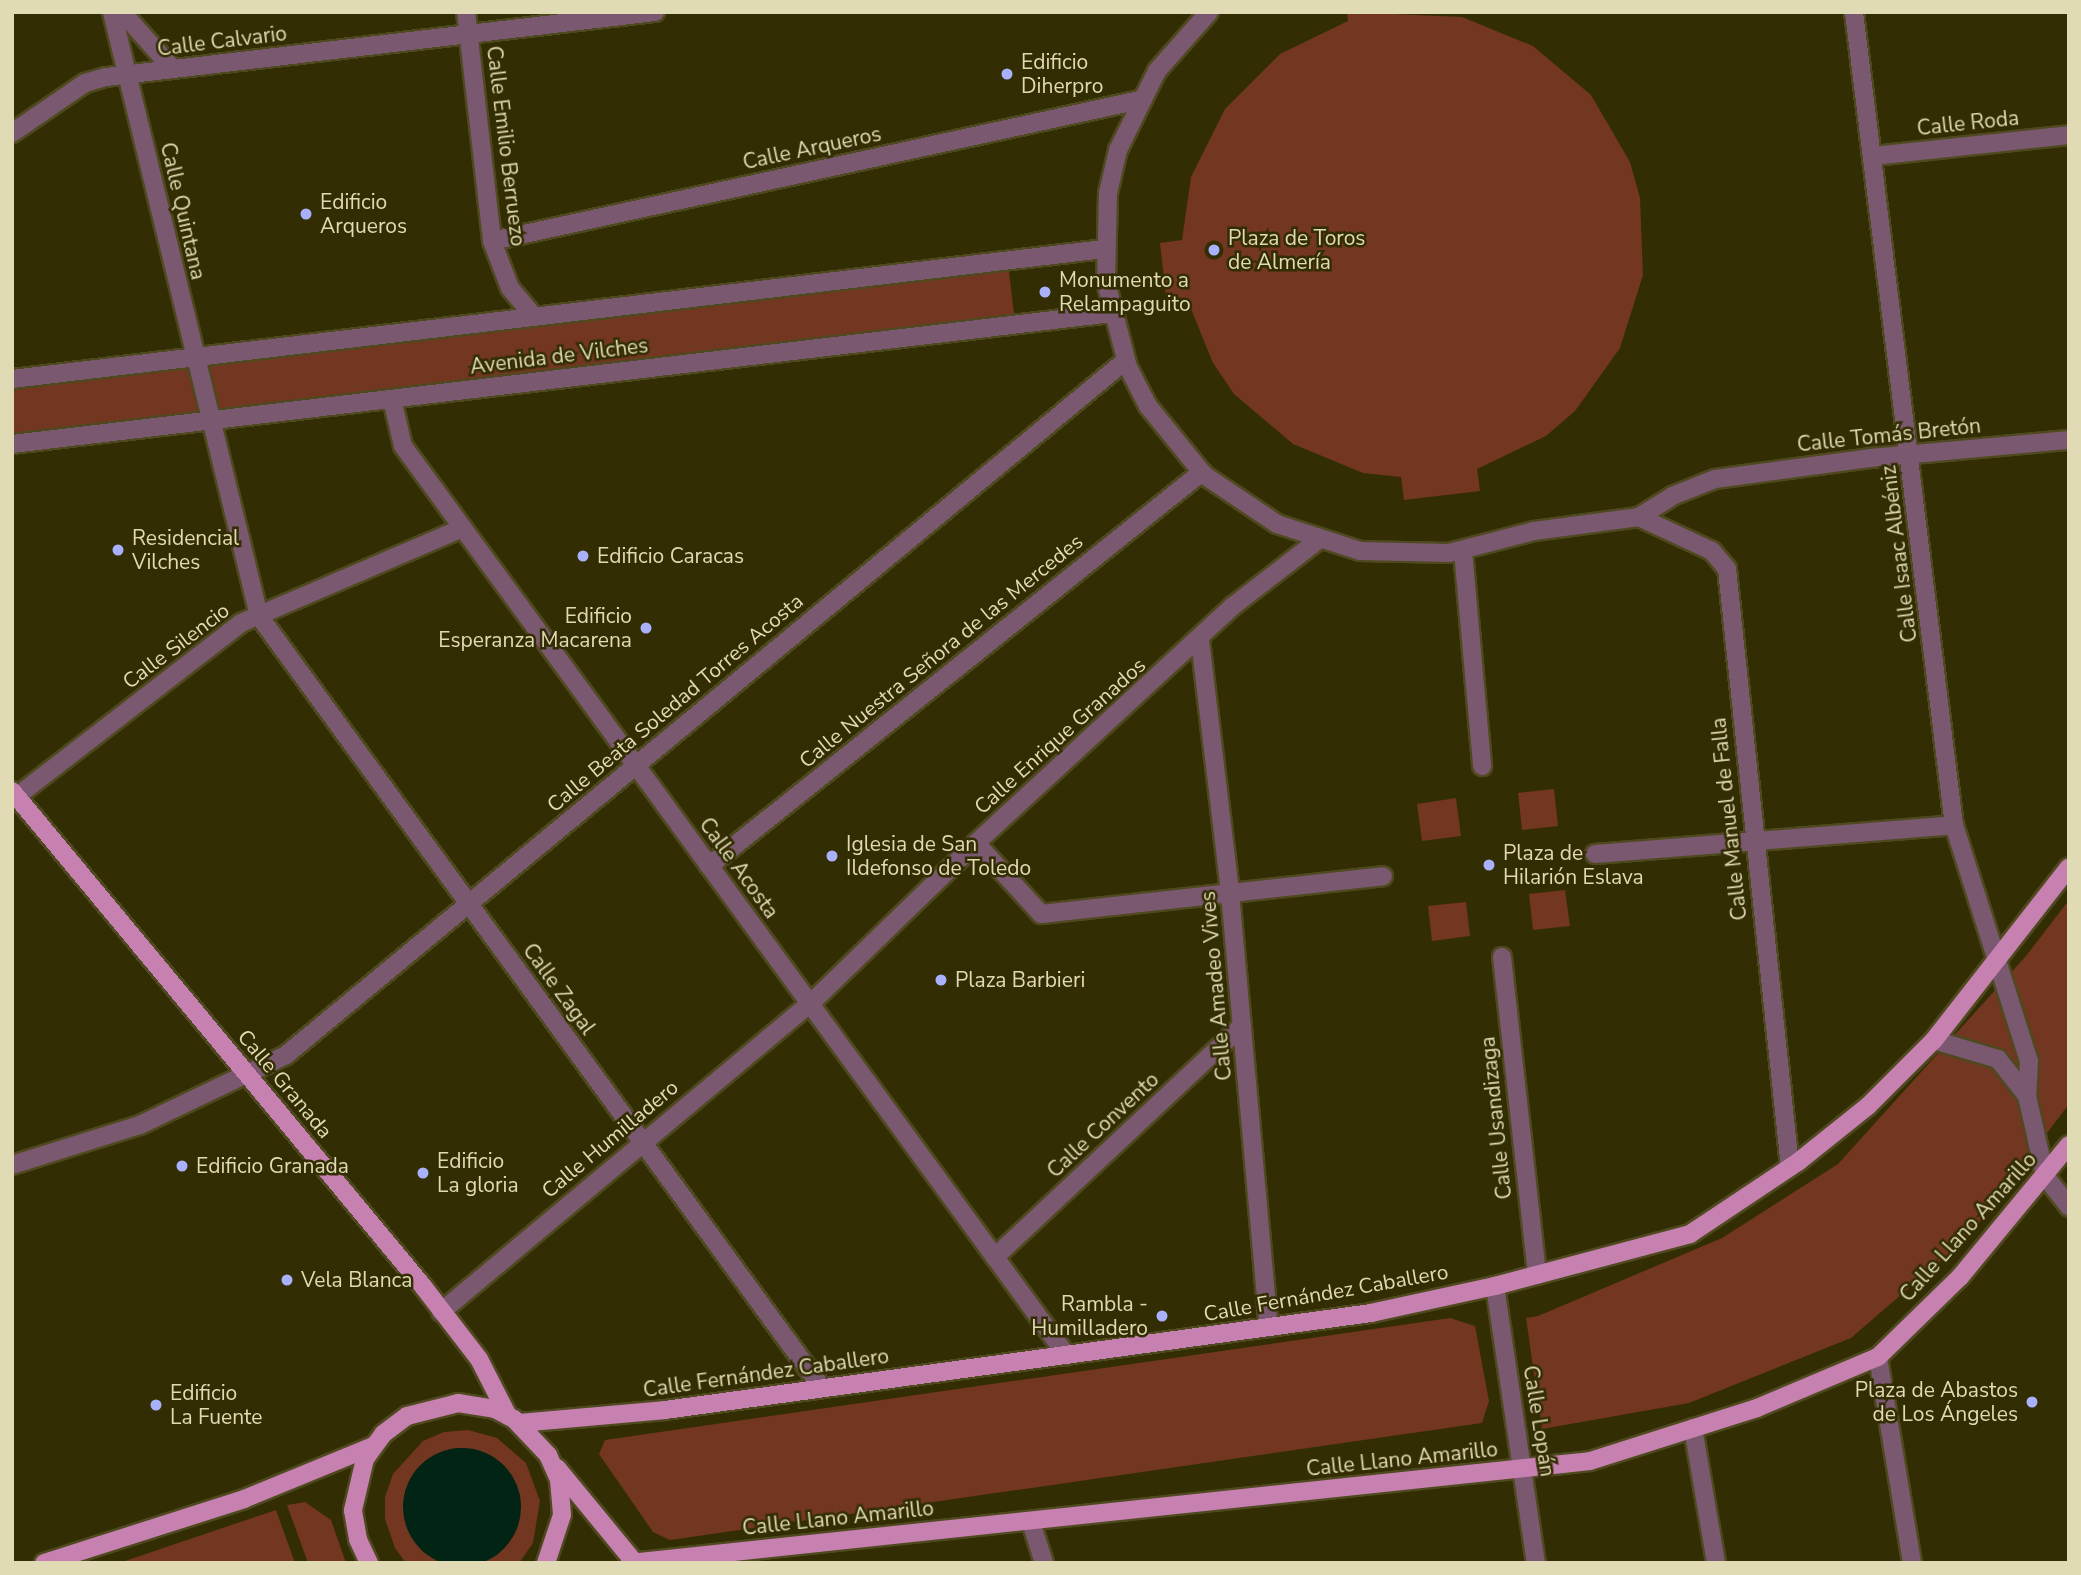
<!DOCTYPE html>
<html>
<head>
<meta charset="utf-8">
<style>
	body { margin:0 }
	#map { position:relative; width:2081px; height:1575px; overflow:hidden; background:#332d03; font-family:"Nunito Sans",sans-serif }
	div>[style] { position:absolute }
	.green>* { inset:0; background:#723621 }
	.water>* { inset:0; background:#022414 }
	.round { border-radius:50% }
	.roads { filter:drop-shadow(2px 0 #4f491f) drop-shadow(-2px 0 #4f491f) drop-shadow(0 2px #4f491f) drop-shadow(0 -2px #4f491f) }
	.minor>* { height:18px; margin:-9px; padding:0 9px; transform-origin:9px; border-radius:9px; background:#7a586f }
	.major>* { height:18px; margin:-9px; padding:0 9px; transform-origin:9px; border-radius:9px; background:#c781b0 }
	.dots>* { width:19px; height:19px; translate:-50% -50%; box-sizing:border-box; border:4px solid #332d03; border-radius:50% }
	span { translate:-50% -50%; white-space:nowrap; text-align:center; line-height:1.15; -webkit-text-stroke:5px #332d03; paint-order:stroke }
	.street-label { font-size:21px; color:#e0dab5 }
	.poi-label { font-size:21px; color:#e0dab5 }
	.left { translate:0 -50%; text-align:left }
	.right { translate:-100% -50%; text-align:right }
	.frame { position:absolute; inset:0; border:14px solid #e0dab5; pointer-events:none }
</style>
</head>
<body>
<div id="map">
	<div class="green">
		<div style="clip-path:polygon(1347px 12px,1462px 17px,1533px 46px,1591px 95px,1630px 162px,1640px 198px,1643px 275px,1620px 348px,1575px 411px,1546px 436px,1477px 469px,1480px 491px,1404px 500px,1401px 477px,1363px 473px,1293px 444px,1234px 394px,1213px 363px,1189px 304px,1167px 306px,1160px 243px,1182px 240px,1191px 177px,1225px 109px,1280px 54px,1348px 21px)"></div>
		<div style="clip-path:polygon(1009px 271px,1014px 314px,12px 433px,12px 389px)"></div>
		<div style="clip-path:polygon(1554px 789px,1558px 826px,1522px 830px,1518px 793px)"></div>
		<div style="clip-path:polygon(1456px 798px,1461px 836px,1422px 841px,1417px 804px)"></div>
		<div style="clip-path:polygon(1565px 890px,1570px 926px,1533px 930px,1529px 894px)"></div>
		<div style="clip-path:polygon(2069px 900px,2069px 1104px,1968px 1237px,1851px 1338px,1689px 1403px,1542px 1429px,1526px 1318px,1538px 1316px,1722px 1238px,1838px 1164px,2026px 956px)"></div>
		<div style="clip-path:polygon(1466px 902px,1470px 936px,1432px 941px,1428px 906px)"></div>
		<div style="clip-path:polygon(1450px 1318px,1475px 1326px,1489px 1401px,1482px 1423px,670px 1540px,653px 1532px,599px 1454px,605px 1440px)"></div>
		<div style="clip-path:polygon(468px 1430px,497px 1438px,526px 1463px,540px 1501px,533px 1543px,519px 1563px,482px 1563px,497px 1555px,515px 1533px,520px 1496px,513px 1478px,497px 1460px,475px 1450px,456px 1448px,425px 1461px,405px 1491px,422px 1551px,440px 1563px,406px 1563px,395px 1548px,385px 1519px,385px 1497px,393px 1474px,423px 1441px,444px 1432px)"></div>
		<div style="clip-path:polygon(305px 1502px,331px 1520px,346px 1563px,308px 1563px,287px 1505px)"></div>
		<div style="clip-path:polygon(276px 1510px,295px 1563px,119px 1563px,252px 1518px)"></div>
	</div>
	<div class="water">
		<div class="round" style="left:403px;top:1448px;width:118px;height:118px"></div>
	</div>
	<div class="roads">
		<div class="minor">
			<div style="left:112px;top:12px;width:622px;rotate:76.32deg"></div>
			<div style="left:259px;top:616px;width:955px;rotate:53.9deg"></div>
			<div style="left:122px;top:12px;width:76px;rotate:48.2deg"></div>
			<div style="left:466px;top:12px;width:230px;rotate:83.5deg"></div>
			<div style="left:492px;top:241px;width:50px;rotate:69deg"></div>
			<div style="left:510px;top:288px;width:38px;rotate:50deg"></div>
			<div style="left:1209px;top:12px;width:79px;rotate:131.4deg"></div>
			<div style="left:1157px;top:71px;width:88px;rotate:116.3deg"></div>
			<div style="left:1118px;top:150px;width:44px;rotate:103.1deg"></div>
			<div style="left:1108px;top:193px;width:89px;rotate:91.3deg"></div>
			<div style="left:1106px;top:282px;width:88px;rotate:75.5deg"></div>
			<div style="left:1128px;top:367px;width:44px;rotate:62.9deg"></div>
			<div style="left:1148px;top:406px;width:89px;rotate:50.9deg"></div>
			<div style="left:1204px;top:475px;width:88px;rotate:33.9deg"></div>
			<div style="left:1277px;top:524px;width:87px;rotate:18deg"></div>
			<div style="left:1360px;top:551px;width:89px;rotate:1.3deg"></div>
			<div style="left:1449px;top:553px;width:88px;rotate:-14.5deg"></div>
			<div style="left:1534px;top:531px;width:106px;rotate:-7.6deg"></div>
			<div style="left:1639px;top:517px;width:39px;rotate:-32deg"></div>
			<div style="left:1672px;top:496px;width:46px;rotate:-21.6deg"></div>
			<div style="left:1715px;top:479px;width:156px;rotate:-7.7deg"></div>
			<div style="left:1870px;top:458px;width:200px;rotate:-5.2deg"></div>
			<div style="left:1854px;top:12px;width:819px;rotate:82.99deg"></div>
			<div style="left:1954px;top:825px;width:248px;rotate:72.4deg"></div>
			<div style="left:2029px;top:1061px;width:35px;rotate:93deg"></div>
			<div style="left:2027px;top:1096px;width:82px;rotate:77.3deg"></div>
			<div style="left:2045px;top:1176px;width:39px;rotate:52deg"></div>
			<div style="left:12px;top:133px;width:88px;rotate:-34.4deg"></div>
			<div style="left:85px;top:83px;width:22px;rotate:-16deg"></div>
			<div style="left:106px;top:77px;width:553px;rotate:-6.75deg"></div>
			<div style="left:1873px;top:156px;width:197px;rotate:-6.1deg"></div>
			<div style="left:492px;top:241px;width:663px;rotate:-12.28deg"></div>
			<div style="left:12px;top:379px;width:1100px;rotate:-6.79deg"></div>
			<div style="left:392px;top:399px;width:48px;rotate:76.8deg"></div>
			<div style="left:403px;top:446px;width:1126px;rotate:53.88deg"></div>
			<div style="left:12px;top:444px;width:1108px;rotate:-6.79deg"></div>
			<div style="left:1639px;top:517px;width:81px;rotate:25deg"></div>
			<div style="left:1712px;top:551px;width:23px;rotate:50deg"></div>
			<div style="left:1727px;top:569px;width:601px;rotate:83.99deg"></div>
			<div style="left:1463px;top:551px;width:216px;rotate:84.9deg"></div>
			<div style="left:1200px;top:640px;width:255px;rotate:83.2deg"></div>
			<div style="left:1230px;top:893px;width:436px;rotate:84.9deg"></div>
			<div style="left:12px;top:800px;width:289px;rotate:-37.7deg"></div>
			<div style="left:241px;top:623px;width:241px;rotate:-23.2deg"></div>
			<div style="left:976px;top:843px;width:96px;rotate:47.5deg"></div>
			<div style="left:1041px;top:914px;width:344px;rotate:-6.3deg"></div>
			<div style="left:1595px;top:854px;width:360px;rotate:-4.6deg"></div>
			<div style="left:709px;top:866px;width:631px;rotate:-38.63deg"></div>
			<div style="left:1502px;top:957px;width:320px;rotate:83.7deg"></div>
			<div style="left:1934px;top:1040px;width:67px;rotate:16.5deg"></div>
			<div style="left:1998px;top:1059px;width:47px;rotate:51.9deg"></div>
			<div style="left:12px;top:1165px;width:134px;rotate:-17.4deg"></div>
			<div style="left:140px;top:1125px;width:162px;rotate:-25.6deg"></div>
			<div style="left:286px;top:1055px;width:1090px;rotate:-39.6deg"></div>
			<div style="left:995px;top:1257px;width:338px;rotate:-43.1deg"></div>
			<div style="left:1495px;top:1286px;width:280px;rotate:81.6deg"></div>
			<div style="left:441px;top:1312px;width:481px;rotate:-39.9deg"></div>
			<div style="left:810px;top:1004px;width:231px;rotate:-44.1deg"></div>
			<div style="left:976px;top:843px;width:350px;rotate:-42.7deg"></div>
			<div style="left:1233px;top:606px;width:106px;rotate:-37.7deg"></div>
			<div style="left:1878px;top:1357px;width:209px;rotate:80.6deg"></div>
			<div style="left:1693px;top:1428px;width:137px;rotate:80.3deg"></div>
			<div style="left:1031px;top:1522px;width:43px;rotate:72.4deg"></div>
		</div>
		<div class="major">
			<div style="left:12px;top:791px;width:642px;rotate:50.31deg"></div>
			<div style="left:422px;top:1285px;width:93px;rotate:52.4deg"></div>
			<div style="left:479px;top:1359px;width:64px;rotate:63deg"></div>
			<div style="left:520px;top:1423px;width:146px;rotate:-5.1deg"></div>
			<div style="left:665px;top:1410px;width:713px;rotate:-7.82deg"></div>
			<div style="left:1371px;top:1313px;width:127px;rotate:-12.3deg"></div>
			<div style="left:1495px;top:1286px;width:202px;rotate:-14.9deg"></div>
			<div style="left:1690px;top:1234px;width:130px;rotate:-33.7deg"></div>
			<div style="left:1798px;top:1162px;width:90px;rotate:-38.7deg"></div>
			<div style="left:1868px;top:1106px;width:93px;rotate:-45deg"></div>
			<div style="left:1934px;top:1040px;width:219px;rotate:-52deg"></div>
			<div style="left:557px;top:1468px;width:123px;rotate:50.6deg"></div>
			<div style="left:44px;top:1563px;width:210px;rotate:-17.7deg"></div>
			<div style="left:244px;top:1499px;width:139px;rotate:-22.3deg"></div>
			<div style="left:369px;top:1563px;width:26px;rotate:-115deg"></div>
			<div style="left:358px;top:1539px;width:29px;rotate:-100deg"></div>
			<div style="left:353px;top:1510px;width:52px;rotate:-76.8deg"></div>
			<div style="left:365px;top:1459px;width:31px;rotate:-54deg"></div>
			<div style="left:383px;top:1434px;width:30px;rotate:-37deg"></div>
			<div style="left:407px;top:1416px;width:53px;rotate:-14.3deg"></div>
			<div style="left:458px;top:1403px;width:37px;rotate:9deg"></div>
			<div style="left:495px;top:1409px;width:21px;rotate:28deg"></div>
			<div style="left:514px;top:1419px;width:50px;rotate:46.6deg"></div>
			<div style="left:548px;top:1455px;width:27px;rotate:66deg"></div>
			<div style="left:559px;top:1480px;width:35px;rotate:85deg"></div>
			<div style="left:562px;top:1515px;width:51px;rotate:108.4deg"></div>
			<div style="left:630px;top:1563px;width:965px;rotate:-6.06deg"></div>
			<div style="left:1590px;top:1461px;width:175px;rotate:-17.6deg"></div>
			<div style="left:1757px;top:1408px;width:131px;rotate:-22.9deg"></div>
			<div style="left:1878px;top:1357px;width:115px;rotate:-44.3deg"></div>
			<div style="left:1960px;top:1277px;width:171px;rotate:-50.5deg"></div>
		</div>
	</div>
	<div class="dots">
		<div style="left:1007px;top:74px;background:#a9b0fc"></div>
		<div style="left:306px;top:214px;background:#a9b0fc"></div>
		<div style="left:1214px;top:250px;background:#a9b0fc"></div>
		<div style="left:1045px;top:292px;background:#a9b0fc"></div>
		<div style="left:118px;top:550px;background:#a9b0fc"></div>
		<div style="left:583px;top:556px;background:#a9b0fc"></div>
		<div style="left:646px;top:628px;background:#a9b0fc"></div>
		<div style="left:832px;top:856px;background:#a9b0fc"></div>
		<div style="left:1489px;top:865px;background:#a9b0fc"></div>
		<div style="left:941px;top:980px;background:#a9b0fc"></div>
		<div style="left:182px;top:1166px;background:#a9b0fc"></div>
		<div style="left:423px;top:1173px;background:#a9b0fc"></div>
		<div style="left:287px;top:1280px;background:#a9b0fc"></div>
		<div style="left:1162px;top:1316px;background:#a9b0fc"></div>
		<div style="left:2032px;top:1402px;background:#a9b0fc"></div>
		<div style="left:156px;top:1405px;background:#a9b0fc"></div>
	</div>
	<div class="street-label">
		<span style="left:222px;top:41px;rotate:-7deg">Calle Calvario</span>
		<span style="left:1968px;top:123px;rotate:-6deg">Calle Roda</span>
		<span style="left:506px;top:146px;rotate:83deg">Calle Emilio Berruezo</span>
		<span style="left:812px;top:148px;rotate:-12deg">Calle Arqueros</span>
		<span style="left:183px;top:211px;rotate:77deg">Calle Quintana</span>
		<span style="left:559px;top:356px;rotate:-7deg">Avenida de Vilches</span>
		<span style="left:1889px;top:435px;rotate:-6deg">Calle Tomás Bretón</span>
		<span style="left:1899px;top:554px;rotate:-97deg">Calle Isaac Albéniz</span>
		<span style="left:176px;top:646px;rotate:-37deg">Calle Silencio</span>
		<span style="left:941px;top:651px;rotate:-39deg">Calle Nuestra Señora de las Mercedes</span>
		<span style="left:675px;top:703px;rotate:-40deg">Calle Beata Soledad Torres Acosta</span>
		<span style="left:1060px;top:736px;rotate:-42deg">Calle Enrique Granados</span>
		<span style="left:1729px;top:819px;rotate:-96deg">Calle Manuel de Falla</span>
		<span style="left:739px;top:868px;rotate:54deg">Calle Acosta</span>
		<span style="left:1216px;top:986px;rotate:-95deg">Calle Amadeo Vives</span>
		<span style="left:559px;top:989px;rotate:54deg">Calle Zagal</span>
		<span style="left:285px;top:1084px;rotate:50deg">Calle Granada</span>
		<span style="left:1496px;top:1118px;rotate:-96deg">Calle Usandizaga</span>
		<span style="left:1103px;top:1125px;rotate:-43deg">Calle Convento</span>
		<span style="left:610px;top:1139px;rotate:-40deg">Calle Humilladero</span>
		<span style="left:1968px;top:1227px;rotate:-48deg">Calle Llano Amarillo</span>
		<span style="left:1326px;top:1293px;rotate:-10deg">Calle Fernández Caballero</span>
		<span style="left:766px;top:1373px;rotate:-8deg">Calle Fernández Caballero</span>
		<span style="left:1539px;top:1421px;rotate:81deg">Calle Lopán</span>
		<span style="left:1402px;top:1459px;rotate:-6deg">Calle Llano Amarillo</span>
		<span style="left:838px;top:1518px;rotate:-6deg">Calle Llano Amarillo</span>
	</div>
	<div class="poi-label">
		<span class="left" style="left:1021px;top:74px">Edificio<br>Diherpro</span>
		<span class="left" style="left:320px;top:214px">Edificio<br>Arqueros</span>
		<span class="left" style="left:1228px;top:250px">Plaza de Toros<br>de Almería</span>
		<span class="left" style="left:1059px;top:292px">Monumento a<br>Relampaguito</span>
		<span class="left" style="left:132px;top:550px">Residencial<br>Vilches</span>
		<span class="left" style="left:597px;top:556px">Edificio Caracas</span>
		<span class="right" style="left:632px;top:628px">Edificio<br>Esperanza Macarena</span>
		<span class="left" style="left:846px;top:856px">Iglesia de San<br>Ildefonso de Toledo</span>
		<span class="left" style="left:1503px;top:865px">Plaza de<br>Hilarión Eslava</span>
		<span class="left" style="left:955px;top:980px">Plaza Barbieri</span>
		<span class="left" style="left:437px;top:1173px">Edificio<br>La gloria</span>
		<span class="left" style="left:196px;top:1166px">Edificio Granada</span>
		<span class="left" style="left:301px;top:1280px">Vela Blanca</span>
		<span class="right" style="left:1148px;top:1316px">Rambla -<br>Humilladero</span>
		<span class="right" style="left:2018px;top:1402px">Plaza de Abastos<br>de Los Ángeles</span>
		<span class="left" style="left:170px;top:1405px">Edificio<br>La Fuente</span>
	</div>
	<div class="frame"></div>
</div>
</body>
</html>
